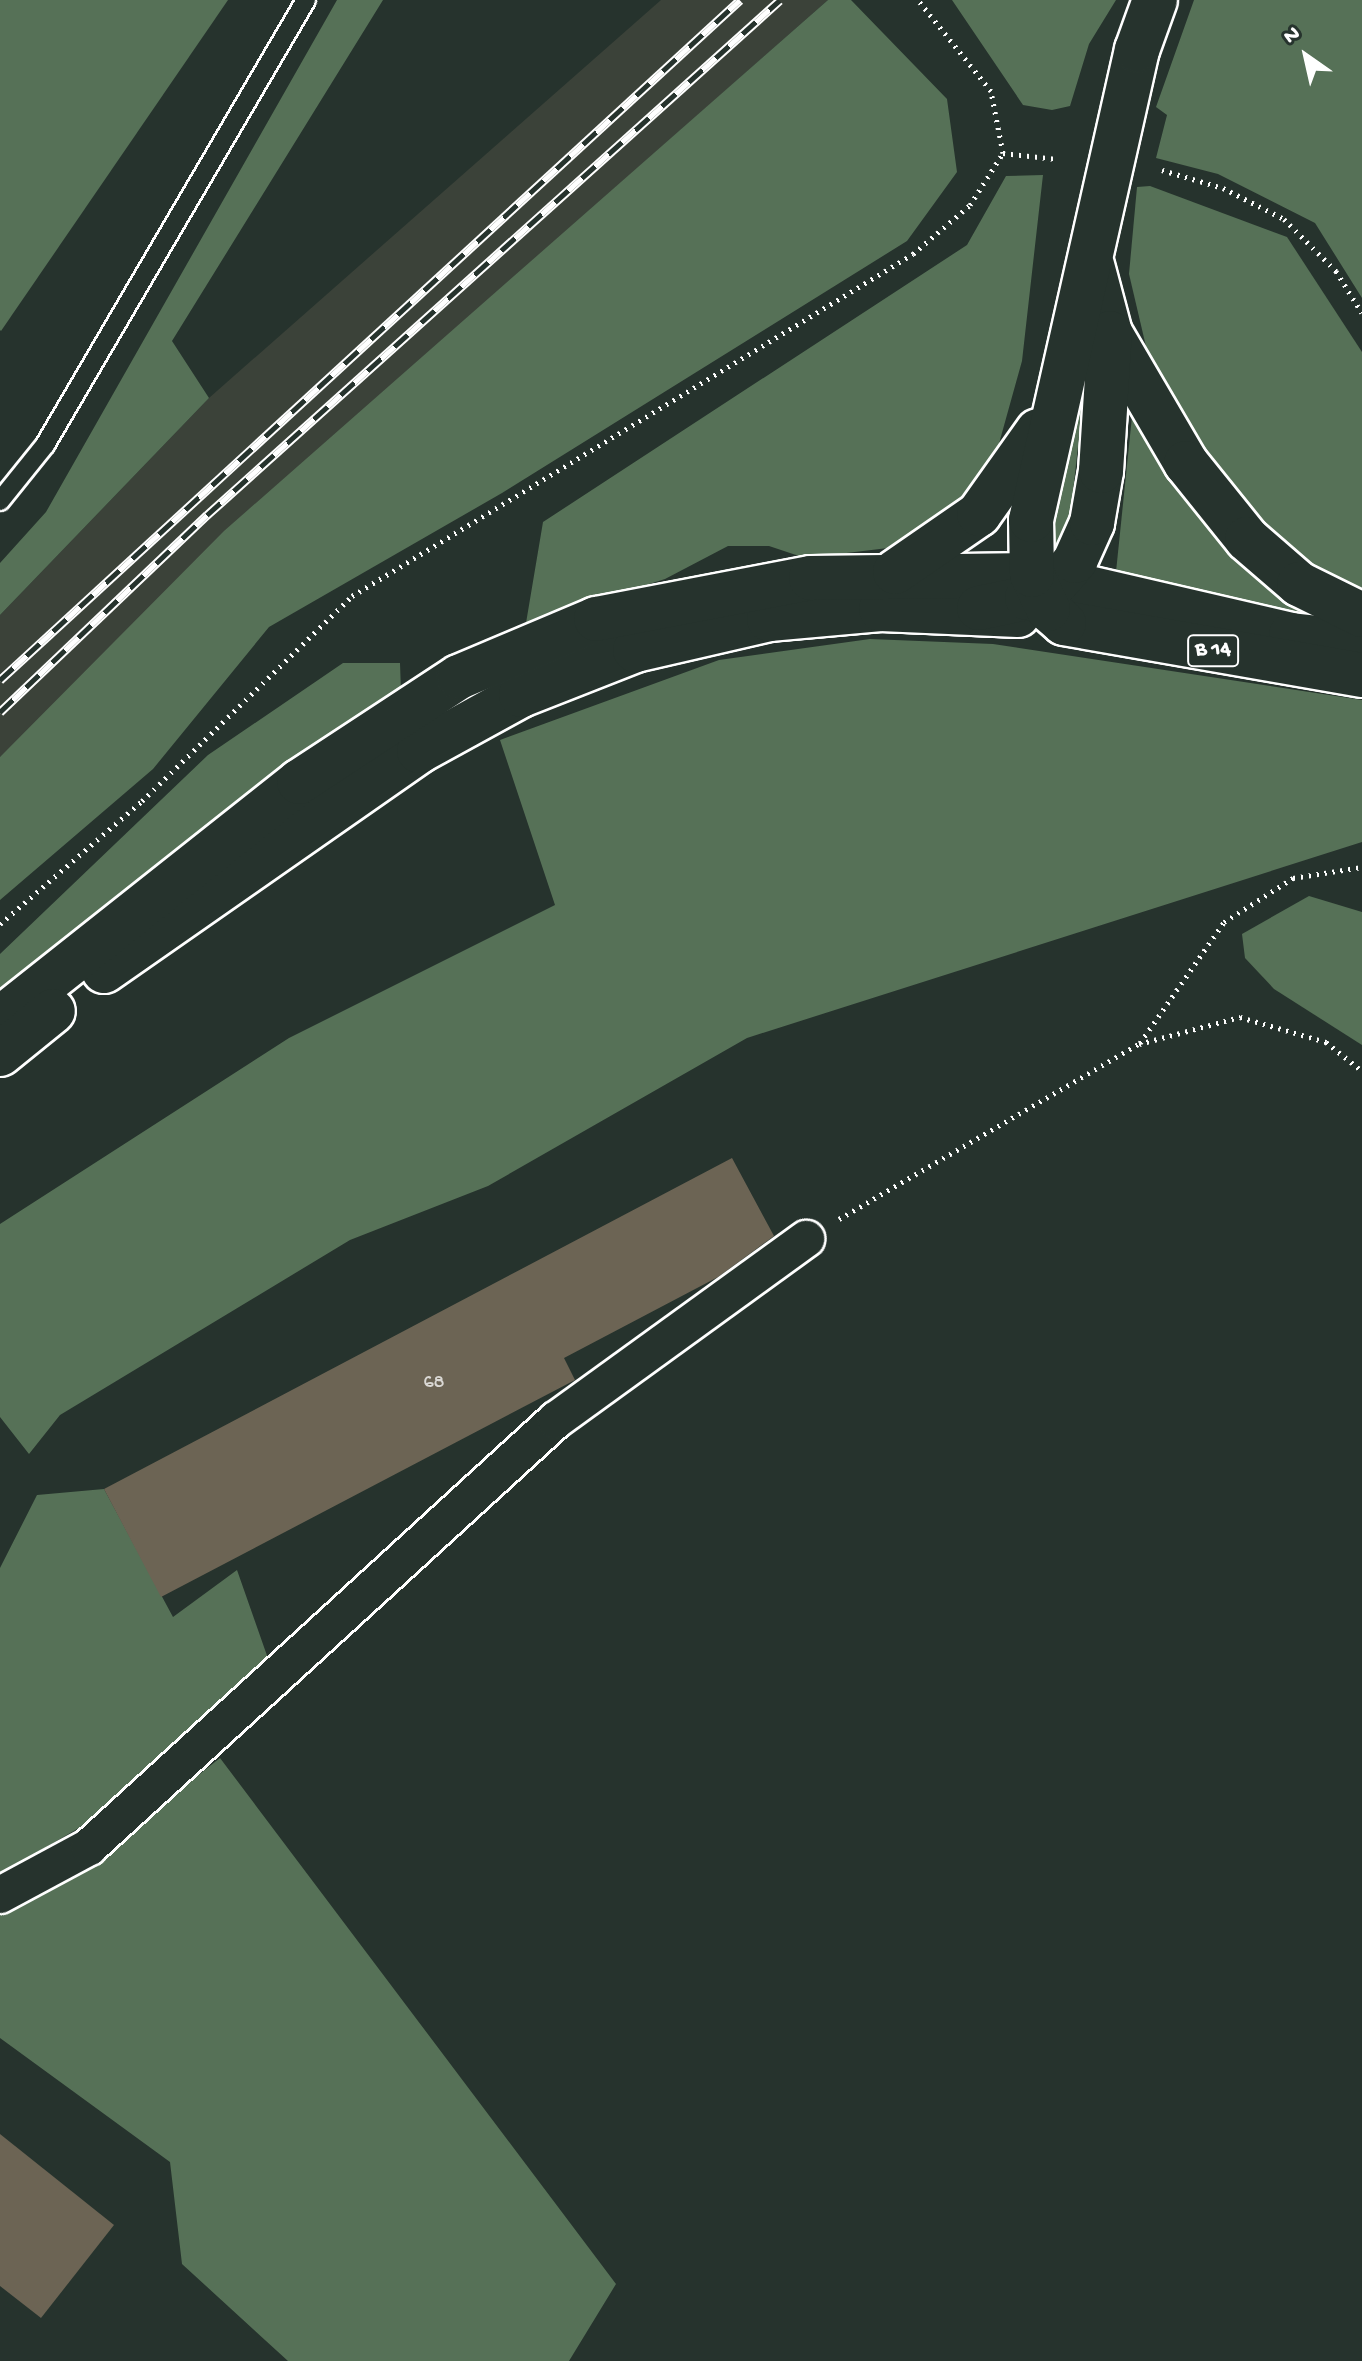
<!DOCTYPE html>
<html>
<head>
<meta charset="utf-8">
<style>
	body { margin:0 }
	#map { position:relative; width:1362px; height:2361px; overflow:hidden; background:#26332d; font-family:"Gochi Hand",sans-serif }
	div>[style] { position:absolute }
	.built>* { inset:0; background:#3b4239 }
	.green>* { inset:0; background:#567157 }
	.building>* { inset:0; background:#6c6454 }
	.path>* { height:5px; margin-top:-2.5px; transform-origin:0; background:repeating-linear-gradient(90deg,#fff 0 2px,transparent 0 8px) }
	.roads { filter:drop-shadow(2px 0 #fff) drop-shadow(-2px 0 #fff) drop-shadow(0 2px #fff) drop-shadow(0 -2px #fff) }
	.lane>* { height:18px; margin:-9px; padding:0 9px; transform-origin:9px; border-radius:9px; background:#26332d }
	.street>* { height:36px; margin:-18px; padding:0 18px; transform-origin:18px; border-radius:18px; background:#26332d }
	.secondary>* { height:44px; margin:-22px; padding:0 22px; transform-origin:22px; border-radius:22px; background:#26332d }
	.primary>* { height:44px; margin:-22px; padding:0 22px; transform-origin:22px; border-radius:22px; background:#26332d }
	.highway>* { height:44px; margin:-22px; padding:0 22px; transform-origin:22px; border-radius:22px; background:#26332d }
	.rail>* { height:9px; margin-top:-4.5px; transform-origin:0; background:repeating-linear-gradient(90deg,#26332d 0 18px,#fff 0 36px); box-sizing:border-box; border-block:2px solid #fff }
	span { translate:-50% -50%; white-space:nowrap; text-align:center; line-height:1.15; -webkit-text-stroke:6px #26332d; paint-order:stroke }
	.number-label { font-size:20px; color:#dad8d4 }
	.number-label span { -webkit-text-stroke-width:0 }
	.shield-label span { padding:2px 6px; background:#26332d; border:2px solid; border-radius:6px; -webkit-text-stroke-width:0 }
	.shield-label { font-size:22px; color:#fff; font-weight:700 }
	.north { position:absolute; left:1266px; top:16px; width:80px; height:80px; -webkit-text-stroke:6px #26332d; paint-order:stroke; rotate:326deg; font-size:22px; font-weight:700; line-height:32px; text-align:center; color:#fff }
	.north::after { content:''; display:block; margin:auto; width:28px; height:36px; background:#fff; clip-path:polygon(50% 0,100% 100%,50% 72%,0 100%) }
</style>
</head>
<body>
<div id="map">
	<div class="built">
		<div style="clip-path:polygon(661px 0,828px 0,520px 272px,0 757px,0 615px,209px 398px)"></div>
	</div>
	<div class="green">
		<div style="clip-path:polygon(0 0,228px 0,1px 331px,0 330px)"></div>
		<div style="clip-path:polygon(337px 0,383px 0,172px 341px,209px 398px,0 615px,0 563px,46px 512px)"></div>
		<div style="clip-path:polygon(828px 0,851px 0,947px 99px,957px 172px,907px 241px,502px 493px,269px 627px,153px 769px,0 900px,0 757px,224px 531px)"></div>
		<div style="clip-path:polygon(952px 0,1116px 0,1089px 44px,1070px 106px,1052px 110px,1023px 105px)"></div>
		<div style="clip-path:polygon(1194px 0,1362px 0,1362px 298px,1315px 223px,1218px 174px,1156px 158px,1167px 115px,1156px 107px)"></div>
		<div style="clip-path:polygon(1043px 175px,1022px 361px,995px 458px,951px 508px,888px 548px,805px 558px,769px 546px,728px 546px,665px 579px,526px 623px,543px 522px,967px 245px,1006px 176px)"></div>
		<div style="clip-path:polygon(1150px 186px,1287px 237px,1362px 352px,1362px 595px,1283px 546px,1178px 427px,1148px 355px,1129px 274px,1137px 187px)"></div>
		<div style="clip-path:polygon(1134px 397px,1354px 634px,1116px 572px)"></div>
		<div style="clip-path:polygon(1075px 410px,1082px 410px,1070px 519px,1056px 549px,1044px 551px)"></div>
		<div style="clip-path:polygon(870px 639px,993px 644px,1362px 700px,1362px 842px,747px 1038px,488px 1186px,350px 1240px,60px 1415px,29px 1454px,0 1417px,0 1224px,289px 1038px,555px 905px,500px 740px,719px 660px)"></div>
		<div style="clip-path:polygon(343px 663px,400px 663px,401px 692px,211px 823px,0 992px,0 954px,208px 755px)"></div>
		<div style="clip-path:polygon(1309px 896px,1362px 912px,1362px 1045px,1274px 989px,1245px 958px,1242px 934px)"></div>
		<div style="clip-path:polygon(104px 1489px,173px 1617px,237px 1570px,271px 1667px,101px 1815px,0 1874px,0 1568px,37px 1495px)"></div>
		<div style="clip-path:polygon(220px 1758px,616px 2284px,569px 2361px,288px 2361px,182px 2264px,170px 2162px,0 2038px,0 1914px,65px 1880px)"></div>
	</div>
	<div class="building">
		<div style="clip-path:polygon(732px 1158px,774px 1236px,718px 1277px,564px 1358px,575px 1380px,161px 1597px,104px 1489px)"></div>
		<div style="clip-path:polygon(0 2134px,114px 2225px,41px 2318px,0 2286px)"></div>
	</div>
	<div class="path">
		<div style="left:1003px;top:153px;width:54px;rotate:6.3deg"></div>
		<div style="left:1162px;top:170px;width:64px;rotate:16.4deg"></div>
		<div style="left:1223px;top:188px;width:68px;rotate:26.9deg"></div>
		<div style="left:1284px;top:219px;width:74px;rotate:45deg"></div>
		<div style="left:1336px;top:271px;width:49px;rotate:58.2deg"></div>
		<div style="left:0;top:924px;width:188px;rotate:-40.9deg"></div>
		<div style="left:142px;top:801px;width:293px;rotate:-44.3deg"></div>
		<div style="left:352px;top:596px;width:657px;rotate:-31.37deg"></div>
		<div style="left:913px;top:254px;width:75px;rotate:-40.7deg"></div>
		<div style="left:970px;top:205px;width:62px;rotate:-57.6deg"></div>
		<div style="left:1003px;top:153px;width:63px;rotate:-101deg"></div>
		<div style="left:991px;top:91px;width:117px;rotate:-128.7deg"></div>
		<div style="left:1140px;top:1043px;width:147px;rotate:-55.2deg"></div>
		<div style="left:1224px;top:922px;width:82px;rotate:-32.5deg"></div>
		<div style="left:1293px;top:878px;width:70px;rotate:-9.1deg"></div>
		<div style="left:839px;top:1219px;width:347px;rotate:-30.3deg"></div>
		<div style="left:1139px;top:1044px;width:105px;rotate:-15deg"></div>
		<div style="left:1240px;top:1017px;width:90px;rotate:16.2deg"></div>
		<div style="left:1326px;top:1042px;width:46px;rotate:38.9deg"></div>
	</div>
	<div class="roads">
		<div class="lane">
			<div style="left:0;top:501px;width:72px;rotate:-51.2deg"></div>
			<div style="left:45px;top:445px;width:516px;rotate:-59.61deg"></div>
		</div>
		<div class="street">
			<div style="left:0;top:1895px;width:101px;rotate:-28.3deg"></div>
			<div style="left:89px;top:1847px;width:633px;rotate:-42.44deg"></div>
			<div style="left:556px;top:1420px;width:309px;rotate:-35.9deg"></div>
		</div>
		<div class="secondary">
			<div style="left:104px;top:971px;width:384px;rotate:-34.9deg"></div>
			<div style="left:419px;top:751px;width:116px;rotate:-28.8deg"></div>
			<div style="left:521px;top:695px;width:123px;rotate:-21.5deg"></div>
			<div style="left:635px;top:650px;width:138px;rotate:-13deg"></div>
			<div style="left:769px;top:619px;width:112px;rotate:-5.1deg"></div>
			<div style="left:881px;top:609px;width:137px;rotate:2.5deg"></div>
			<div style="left:0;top:1019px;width:382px;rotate:-38.4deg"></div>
			<div style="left:299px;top:782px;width:191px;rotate:-33.3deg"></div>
			<div style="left:459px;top:677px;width:149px;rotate:-22.9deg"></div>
			<div style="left:596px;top:619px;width:219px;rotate:-10.8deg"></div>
			<div style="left:811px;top:578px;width:221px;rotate:-0.8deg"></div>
			<div style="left:1032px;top:575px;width:266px;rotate:13deg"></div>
			<div style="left:1291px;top:635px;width:71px;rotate:6.4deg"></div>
			<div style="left:0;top:1054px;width:68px;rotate:-39.1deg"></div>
		</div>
		<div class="primary">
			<div style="left:1064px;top:623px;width:303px;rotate:9.9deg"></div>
		</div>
		<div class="highway">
			<div style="left:1092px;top:265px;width:70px;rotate:75.2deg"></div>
			<div style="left:1110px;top:333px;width:151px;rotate:59.7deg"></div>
			<div style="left:1186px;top:463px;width:97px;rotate:51.2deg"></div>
			<div style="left:1247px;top:539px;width:69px;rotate:40.9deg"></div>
			<div style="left:1299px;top:584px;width:70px;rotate:26.2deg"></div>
			<div style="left:895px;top:572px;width:102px;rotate:-34.6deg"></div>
			<div style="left:979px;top:514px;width:102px;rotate:-54.6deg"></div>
			<div style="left:979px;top:608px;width:49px;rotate:-11.8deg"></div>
			<div style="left:1027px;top:598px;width:34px;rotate:-28deg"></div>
			<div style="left:1057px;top:582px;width:28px;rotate:-49deg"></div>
			<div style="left:1075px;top:561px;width:42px;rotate:-65.9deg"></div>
			<div style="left:1092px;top:523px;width:53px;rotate:-80.2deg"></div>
			<div style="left:1101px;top:471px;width:138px;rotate:-86.3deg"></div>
			<div style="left:1064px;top:623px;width:21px;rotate:-139deg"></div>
			<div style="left:1048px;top:609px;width:38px;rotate:-115deg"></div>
			<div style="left:1032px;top:575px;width:55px;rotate:-91deg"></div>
			<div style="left:1031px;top:520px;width:482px;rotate:-77.3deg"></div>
			<div style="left:1137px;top:50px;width:53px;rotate:-70.2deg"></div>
		</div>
	</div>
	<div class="rail">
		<div style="left:0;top:680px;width:1005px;rotate:-42.58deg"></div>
		<div style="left:0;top:712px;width:286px;rotate:-43.6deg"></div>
		<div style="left:207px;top:515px;width:770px;rotate:-41.95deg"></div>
	</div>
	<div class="number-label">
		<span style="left:434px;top:1383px">68</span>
	</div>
	<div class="shield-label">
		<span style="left:1213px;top:651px">B 14</span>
	</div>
	<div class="north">N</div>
</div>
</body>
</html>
